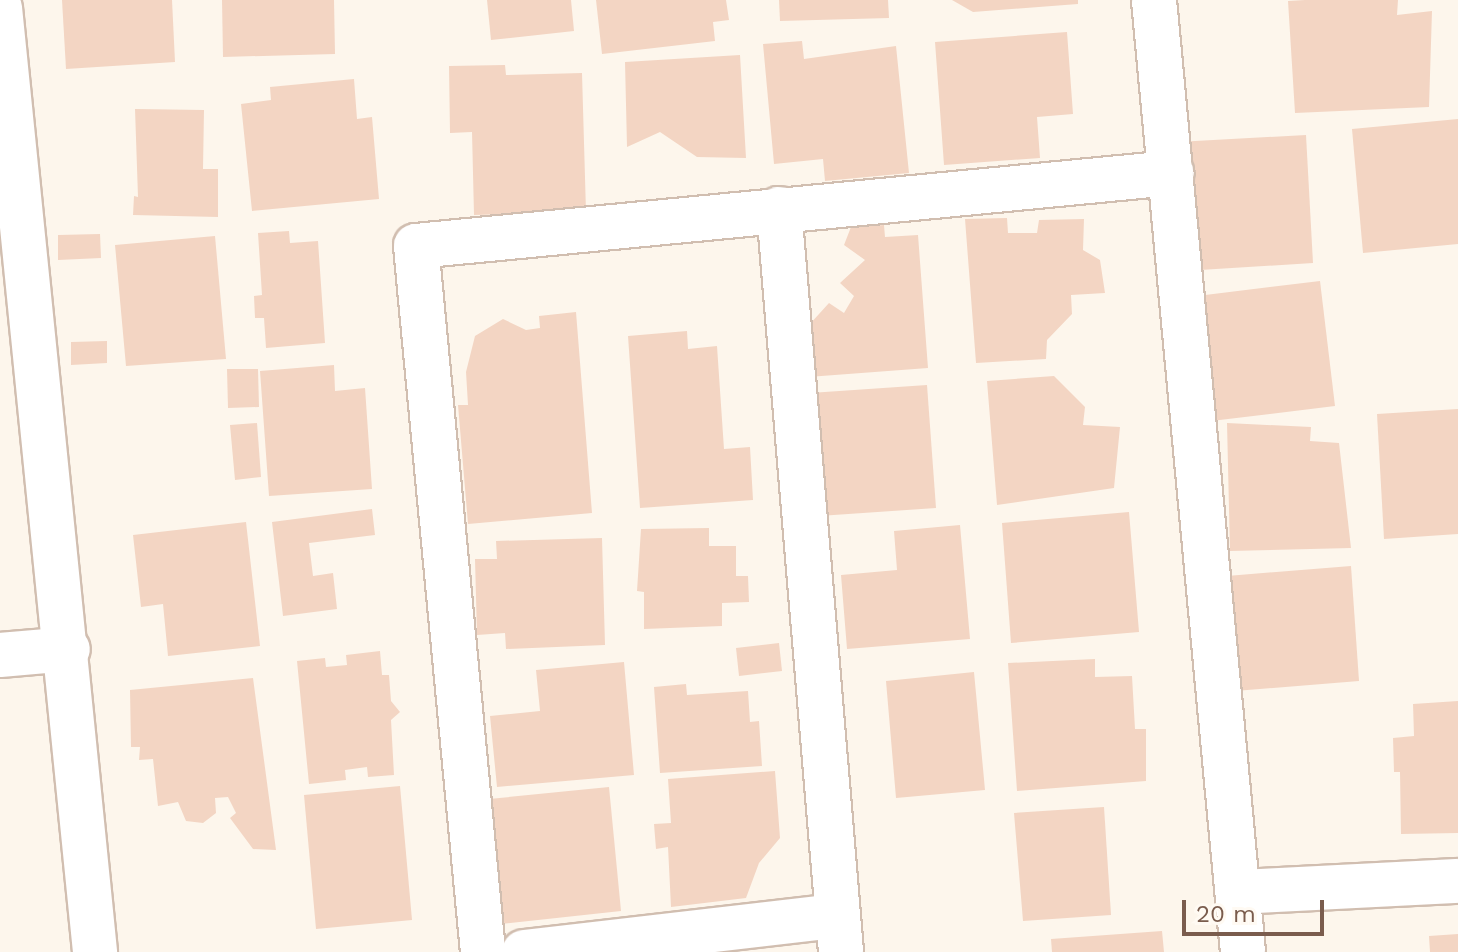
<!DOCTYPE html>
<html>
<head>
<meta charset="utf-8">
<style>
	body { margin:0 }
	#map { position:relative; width:1458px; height:952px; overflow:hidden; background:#fdf6ec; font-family:"Work Sans",sans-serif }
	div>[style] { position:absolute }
	.building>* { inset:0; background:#f3d5c3 }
	.roads { filter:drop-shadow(2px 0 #d1beb0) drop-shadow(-2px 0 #d1beb0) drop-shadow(0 2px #d1beb0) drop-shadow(0 -2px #d1beb0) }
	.street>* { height:44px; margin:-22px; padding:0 22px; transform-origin:22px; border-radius:22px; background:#fff }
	span { translate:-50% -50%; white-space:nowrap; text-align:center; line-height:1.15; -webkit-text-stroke:6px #fffaf3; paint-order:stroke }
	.scale { position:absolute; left:1182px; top:900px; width:142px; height:36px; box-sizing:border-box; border:4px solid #7a5c4d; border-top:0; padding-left:10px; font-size:24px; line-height:28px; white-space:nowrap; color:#7a5c4d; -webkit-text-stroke:6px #fffaf3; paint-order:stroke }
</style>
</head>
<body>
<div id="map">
	<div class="building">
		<div style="clip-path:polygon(62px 0,172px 0,175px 62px,66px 69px)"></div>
		<div style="clip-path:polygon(222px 0,334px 0,335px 54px,223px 57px)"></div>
		<div style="clip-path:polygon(487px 0,571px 0,574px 31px,491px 40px)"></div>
		<div style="clip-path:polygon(596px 0,726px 0,729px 20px,713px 22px,715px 41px,602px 54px)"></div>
		<div style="clip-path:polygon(779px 0,888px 0,889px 18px,780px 21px)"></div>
		<div style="clip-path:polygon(952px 0,1078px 0,1078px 4px,973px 12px)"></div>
		<div style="clip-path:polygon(1305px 0,1398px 0,1397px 15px,1432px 11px,1429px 107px,1295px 113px,1288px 1px)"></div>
		<div style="clip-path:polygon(1067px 32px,1073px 114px,1037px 117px,1040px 158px,944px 165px,935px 42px)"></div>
		<div style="clip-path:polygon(802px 41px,804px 59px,896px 46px,909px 173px,825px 181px,823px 159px,774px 164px,763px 44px)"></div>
		<div style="clip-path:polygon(740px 55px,746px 158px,697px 157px,660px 132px,627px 147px,625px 62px)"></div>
		<div style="clip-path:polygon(505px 65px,506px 75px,582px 73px,586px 212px,474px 215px,472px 132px,450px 133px,449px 66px)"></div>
		<div style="clip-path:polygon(354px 79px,357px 119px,372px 117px,379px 199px,252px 211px,241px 104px,271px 100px,270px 87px)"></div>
		<div style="clip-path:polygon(135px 109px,204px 110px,203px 169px,218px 169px,218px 217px,133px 215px,134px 196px,138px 197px)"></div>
		<div style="clip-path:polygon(1458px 119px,1458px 244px,1363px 253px,1352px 129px)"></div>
		<div style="clip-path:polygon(1306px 135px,1313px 263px,1184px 271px,1177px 142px)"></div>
		<div style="clip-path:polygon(1007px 218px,1008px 233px,1037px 233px,1039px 220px,1084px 219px,1083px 250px,1100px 260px,1105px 293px,1071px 295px,1072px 314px,1047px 340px,1046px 359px,976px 363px,965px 219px)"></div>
		<div style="clip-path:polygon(884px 225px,885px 237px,918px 235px,928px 368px,808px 377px,809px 325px,829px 303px,844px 313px,854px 296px,840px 283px,865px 260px,844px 245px,851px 227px)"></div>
		<div style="clip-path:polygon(289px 231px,290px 243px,318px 241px,325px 343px,266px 348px,264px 318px,255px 318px,254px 296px,262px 295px,258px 233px)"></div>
		<div style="clip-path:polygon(100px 234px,101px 258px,58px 260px,58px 235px)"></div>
		<div style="clip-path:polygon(215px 236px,226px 359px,126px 366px,115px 245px)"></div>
		<div style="clip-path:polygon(1320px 281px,1335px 406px,1203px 422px,1189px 297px)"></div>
		<div style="clip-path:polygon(576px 312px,592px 513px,468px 524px,458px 405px,468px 405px,466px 372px,475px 336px,503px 319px,526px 330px,540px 328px,539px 316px)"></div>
		<div style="clip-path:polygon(687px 331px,688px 349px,717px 346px,724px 449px,750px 447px,753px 500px,640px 508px,628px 336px)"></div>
		<div style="clip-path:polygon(107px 341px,107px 363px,71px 365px,71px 342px)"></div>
		<div style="clip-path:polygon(334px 365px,335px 391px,365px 388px,372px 489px,269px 496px,260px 371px)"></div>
		<div style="clip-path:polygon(227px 369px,258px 369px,259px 407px,228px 408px)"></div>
		<div style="clip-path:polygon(1054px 376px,1085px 407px,1083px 425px,1120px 427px,1114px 488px,997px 505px,987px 381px)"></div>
		<div style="clip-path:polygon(927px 385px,936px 508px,819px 516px,810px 393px)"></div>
		<div style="clip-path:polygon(1458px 409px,1458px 534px,1384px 539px,1377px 414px)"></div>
		<div style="clip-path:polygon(257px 423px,261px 477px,235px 480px,230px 425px)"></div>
		<div style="clip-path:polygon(1227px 423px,1311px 427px,1310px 441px,1339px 443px,1351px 548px,1230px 551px)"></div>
		<div style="clip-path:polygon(372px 509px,375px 535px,309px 543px,313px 576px,333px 573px,337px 609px,283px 616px,272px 522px)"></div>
		<div style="clip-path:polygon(1129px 512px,1139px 632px,1011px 643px,1002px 523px)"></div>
		<div style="clip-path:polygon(246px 522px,260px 646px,168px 656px,163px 604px,141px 607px,133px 535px)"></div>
		<div style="clip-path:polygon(960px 525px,970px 639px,847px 649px,841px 575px,897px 570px,894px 531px)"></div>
		<div style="clip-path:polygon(709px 528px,709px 546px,736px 546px,736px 576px,748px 576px,749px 602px,722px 603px,722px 626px,644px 629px,644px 592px,637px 591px,641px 529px)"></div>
		<div style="clip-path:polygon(602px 538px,605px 645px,506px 649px,505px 633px,477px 635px,475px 559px,497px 559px,496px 541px)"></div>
		<div style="clip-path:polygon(1351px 566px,1359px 681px,1235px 691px,1227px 576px)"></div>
		<div style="clip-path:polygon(779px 643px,782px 671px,739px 676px,736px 648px)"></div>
		<div style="clip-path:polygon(380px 651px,382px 675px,389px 675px,391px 701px,400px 712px,391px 720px,394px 775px,368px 777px,367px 767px,345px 770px,346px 780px,309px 784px,297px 661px,325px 658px,326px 667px,347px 665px,346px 655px)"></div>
		<div style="clip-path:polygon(1095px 659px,1095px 677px,1132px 676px,1135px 729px,1146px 729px,1146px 781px,1017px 791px,1008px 663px)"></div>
		<div style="clip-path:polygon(624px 662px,634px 775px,497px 787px,490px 716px,540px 711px,536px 670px)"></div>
		<div style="clip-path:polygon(974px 672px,985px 790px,896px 798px,886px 681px)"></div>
		<div style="clip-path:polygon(253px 678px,276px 850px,253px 849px,230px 818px,236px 813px,228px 797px,215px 798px,216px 813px,203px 823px,186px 821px,178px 802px,158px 806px,153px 759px,139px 760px,140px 747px,131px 747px,130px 690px)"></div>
		<div style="clip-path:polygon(686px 684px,687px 695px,748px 691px,750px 722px,759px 721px,762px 766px,660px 773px,654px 687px)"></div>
		<div style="clip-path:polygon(1458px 701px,1458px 833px,1401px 834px,1400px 772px,1394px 772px,1393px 738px,1414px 736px,1413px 704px)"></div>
		<div style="clip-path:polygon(775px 771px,780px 838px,759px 863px,746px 898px,671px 907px,668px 847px,656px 849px,654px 824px,671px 823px,668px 779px)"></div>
		<div style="clip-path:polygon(400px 786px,412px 920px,316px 929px,304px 795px)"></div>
		<div style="clip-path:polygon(609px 787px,621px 911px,501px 924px,489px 799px)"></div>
		<div style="clip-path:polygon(1104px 807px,1111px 915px,1023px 921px,1014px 813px)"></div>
		<div style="clip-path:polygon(1162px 931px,1164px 952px,1052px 952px,1051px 939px)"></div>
		<div style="clip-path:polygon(1458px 934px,1458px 952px,1430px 952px,1429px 936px)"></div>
	</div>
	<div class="roads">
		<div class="street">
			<div style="left:1154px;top:0;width:956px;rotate:84.66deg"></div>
			<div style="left:0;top:8px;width:949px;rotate:84.25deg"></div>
			<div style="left:779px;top:209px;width:746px;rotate:85.23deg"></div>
			<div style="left:0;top:655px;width:68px;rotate:-5deg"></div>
			<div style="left:1238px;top:892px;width:220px;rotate:-2.9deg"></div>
			<div style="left:483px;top:952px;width:709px;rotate:-95.42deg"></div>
			<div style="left:416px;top:246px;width:759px;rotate:-5.52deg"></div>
			<div style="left:524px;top:952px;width:315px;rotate:-6.6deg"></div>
		</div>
	</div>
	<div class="scale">20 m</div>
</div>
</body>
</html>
